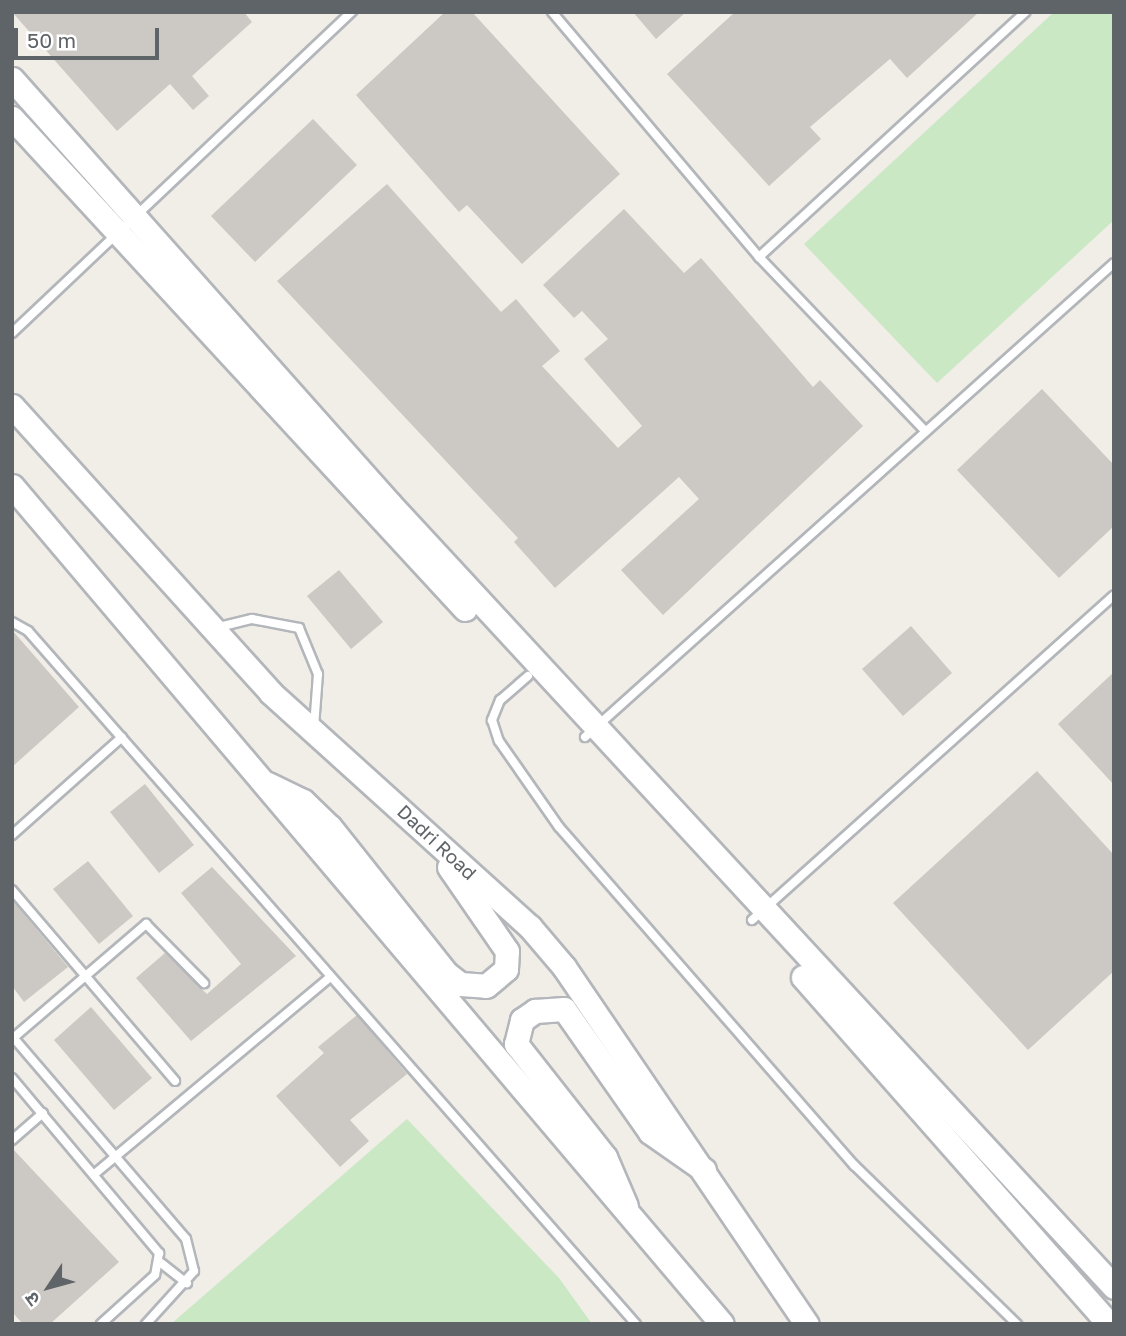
<!DOCTYPE html>
<html>
<head>
<meta charset="utf-8">
<style>
	body { margin:0 }
	#map { position:relative; width:1126px; height:1336px; overflow:hidden; background:#f1ede7; font-family:"Golos Text","Noto Sans Devanagari",sans-serif }
	div>[style] { position:absolute }
	.green>* { inset:0; background:#cae8c4 }
	.building>* { inset:0; background:#ccc8c3 }
	.roads { filter:drop-shadow(2px 0 #b3b6ba) drop-shadow(-2px 0 #b3b6ba) drop-shadow(0 2px #b3b6ba) drop-shadow(0 -2px #b3b6ba) }
	.lane>* { height:8px; margin:-4px; padding:0 4px; transform-origin:4px; border-radius:4px; background:#fff }
	.secondary>* { height:23px; margin:-11.5px; padding:0 11.5px; transform-origin:11.5px; border-radius:11.5px; background:#fff }
	span { translate:-50% -50%; white-space:nowrap; text-align:center; line-height:1.15; -webkit-text-stroke:7px #fff; paint-order:stroke }
	.street-label { font-size:19px; color:#5f6468 }
	.frame { position:absolute; inset:0; border:14px solid #5f6468; pointer-events:none }
	.north { position:absolute; left:14px; top:1252px; width:70px; height:70px; -webkit-text-stroke:5px #fff; paint-order:stroke; rotate:234deg; font-size:19px; font-weight:700; line-height:28px; text-align:center; color:#5f6468 }
	.north::after { content:''; display:block; margin:auto; width:24px; height:32px; background:#5f6468; clip-path:polygon(50% 0,100% 100%,50% 72%,0 100%) }
	.scale { position:absolute; left:14px; top:28px; width:145px; height:32px; box-sizing:border-box; border:4px solid #5f6468; border-top:0; padding-left:9px; font-size:21px; line-height:24px; white-space:nowrap; color:#5f6468; -webkit-text-stroke:5px #fff; paint-order:stroke }
</style>
</head>
<body>
<div id="map">
	<div class="green">
		<div style="clip-path:polygon(1054px 12px,1114px 12px,1114px 220px,937px 383px,804px 244px)"></div>
		<div style="clip-path:polygon(407px 1119px,559px 1278px,592px 1324px,171px 1324px)"></div>
	</div>
	<div class="building">
		<div style="clip-path:polygon(12px 12px,244px 12px,252px 22px,192px 76px,209px 96px,193px 110px,170px 84px,117px 131px)"></div>
		<div style="clip-path:polygon(445px 12px,472px 12px,620px 174px,522px 264px,467px 205px,459px 212px,356px 95px)"></div>
		<div style="clip-path:polygon(633px 12px,686px 12px,656px 39px)"></div>
		<div style="clip-path:polygon(735px 12px,979px 12px,907px 78px,890px 59px,810px 127px,821px 139px,769px 186px,667px 74px)"></div>
		<div style="clip-path:polygon(313px 119px,357px 165px,255px 262px,211px 216px)"></div>
		<div style="clip-path:polygon(387px 184px,501px 312px,516px 299px,560px 351px,542px 366px,618px 448px,642px 426px,584px 359px,608px 339px,582px 311px,574px 318px,543px 285px,624px 209px,684px 273px,701px 258px,813px 387px,820px 380px,863px 426px,663px 615px,621px 570px,699px 499px,679px 477px,555px 588px,514px 542px,518px 538px,277px 281px)"></div>
		<div style="clip-path:polygon(1042px 389px,1114px 465px,1114px 526px,1059px 578px,957px 470px)"></div>
		<div style="clip-path:polygon(339px 570px,383px 622px,351px 649px,307px 596px)"></div>
		<div style="clip-path:polygon(911px 626px,952px 673px,903px 716px,862px 669px)"></div>
		<div style="clip-path:polygon(12px 630px,79px 707px,12px 767px)"></div>
		<div style="clip-path:polygon(1114px 672px,1114px 785px,1058px 724px)"></div>
		<div style="clip-path:polygon(1037px 771px,1114px 855px,1114px 971px,1028px 1050px,893px 903px)"></div>
		<div style="clip-path:polygon(145px 784px,194px 845px,159px 873px,110px 812px)"></div>
		<div style="clip-path:polygon(88px 861px,133px 916px,99px 944px,53px 889px)"></div>
		<div style="clip-path:polygon(212px 867px,296px 956px,191px 1041px,136px 978px,165px 953px,207px 994px,241px 964px,181px 893px)"></div>
		<div style="clip-path:polygon(12px 900px,68px 967px,24px 1002px,12px 986px)"></div>
		<div style="clip-path:polygon(91px 1007px,152px 1078px,114px 1110px,54px 1040px)"></div>
		<div style="clip-path:polygon(357px 1015px,407px 1074px,350px 1120px,369px 1141px,340px 1167px,276px 1096px,324px 1053px,318px 1047px)"></div>
		<div style="clip-path:polygon(12px 1148px,119px 1262px,50px 1324px,23px 1324px,12px 1312px)"></div>
	</div>
	<div class="roads">
		<div class="lane">
			<div style="left:552px;top:12px;width:321px;rotate:49.8deg"></div>
			<div style="left:759px;top:257px;width:240px;rotate:46.3deg"></div>
			<div style="left:759px;top:257px;width:362px;rotate:-42.6deg"></div>
			<div style="left:12px;top:333px;width:468px;rotate:-43.4deg"></div>
			<div style="left:12px;top:622px;width:18px;rotate:29deg"></div>
			<div style="left:28px;top:631px;width:922px;rotate:48.74deg"></div>
			<div style="left:215px;top:628px;width:38px;rotate:-14deg"></div>
			<div style="left:252px;top:619px;width:48px;rotate:10.8deg"></div>
			<div style="left:299px;top:628px;width:50px;rotate:67.6deg"></div>
			<div style="left:318px;top:674px;width:53px;rotate:94.3deg"></div>
			<div style="left:528px;top:676px;width:37px;rotate:139deg"></div>
			<div style="left:500px;top:700px;width:22px;rotate:112deg"></div>
			<div style="left:492px;top:720px;width:22px;rotate:72deg"></div>
			<div style="left:499px;top:741px;width:105px;rotate:55.1deg"></div>
			<div style="left:559px;top:827px;width:449px;rotate:48.9deg"></div>
			<div style="left:854px;top:1165px;width:228px;rotate:44.3deg"></div>
			<div style="left:585px;top:737px;width:710px;rotate:-41.86deg"></div>
			<div style="left:12px;top:835px;width:147px;rotate:-41.7deg"></div>
			<div style="left:12px;top:890px;width:251px;rotate:49.5deg"></div>
			<div style="left:752px;top:920px;width:486px;rotate:-41.9deg"></div>
			<div style="left:12px;top:1036px;width:267px;rotate:49.4deg"></div>
			<div style="left:186px;top:1239px;width:33px;rotate:76deg"></div>
			<div style="left:194px;top:1271px;width:72px;rotate:132.2deg"></div>
			<div style="left:12px;top:1039px;width:177px;rotate:-40.6deg"></div>
			<div style="left:146px;top:924px;width:83px;rotate:45.5deg"></div>
			<div style="left:12px;top:1078px;width:229px;rotate:50deg"></div>
			<div style="left:159px;top:1253px;width:22px;rotate:100deg"></div>
			<div style="left:155px;top:1275px;width:73px;rotate:137.8deg"></div>
			<div style="left:12px;top:1140px;width:41px;rotate:-41.1deg"></div>
			<div style="left:97px;top:1172px;width:304px;rotate:-39.9deg"></div>
			<div style="left:161px;top:1263px;width:33px;rotate:38deg"></div>
		</div>
		<div class="secondary">
			<div style="left:12px;top:79px;width:569px;rotate:48.35deg"></div>
			<div style="left:390px;top:504px;width:1066px;rotate:47.24deg"></div>
			<div style="left:12px;top:118px;width:668px;rotate:47.31deg"></div>
			<div style="left:12px;top:406px;width:387px;rotate:47.9deg"></div>
			<div style="left:271px;top:693px;width:349px;rotate:42.1deg"></div>
			<div style="left:530px;top:927px;width:52px;rotate:49.6deg"></div>
			<div style="left:564px;top:967px;width:432px;rotate:55.8deg"></div>
			<div style="left:12px;top:486px;width:1098px;rotate:49.73deg"></div>
			<div style="left:268px;top:784px;width:39px;rotate:26deg"></div>
			<div style="left:303px;top:801px;width:37px;rotate:44deg"></div>
			<div style="left:330px;top:827px;width:186px;rotate:51.5deg"></div>
			<div style="left:446px;top:973px;width:18px;rotate:38deg"></div>
			<div style="left:460px;top:984px;width:26px;rotate:4deg"></div>
			<div style="left:486px;top:986px;width:26px;rotate:-40deg"></div>
			<div style="left:506px;top:969px;width:18px;rotate:-87deg"></div>
			<div style="left:507px;top:951px;width:102px;rotate:-124.6deg"></div>
			<div style="left:803px;top:977px;width:463px;rotate:48.6deg"></div>
			<div style="left:626px;top:1206px;width:53px;rotate:-113.2deg"></div>
			<div style="left:605px;top:1157px;width:144px;rotate:-128.2deg"></div>
			<div style="left:516px;top:1044px;width:25px;rotate:-76deg"></div>
			<div style="left:522px;top:1020px;width:16px;rotate:-35deg"></div>
			<div style="left:535px;top:1011px;width:29px;rotate:-4deg"></div>
			<div style="left:564px;top:1009px;width:150px;rotate:55deg"></div>
			<div style="left:650px;top:1132px;width:66px;rotate:35.1deg"></div>
		</div>
	</div>
	<div class="street-label">
		<span style="left:437px;top:842px;rotate:43deg">Dadri Road</span>
	</div>
	<div class="frame"></div>
	<div class="north">उ</div>
	<div class="scale">50 m</div>
</div>
</body>
</html>
